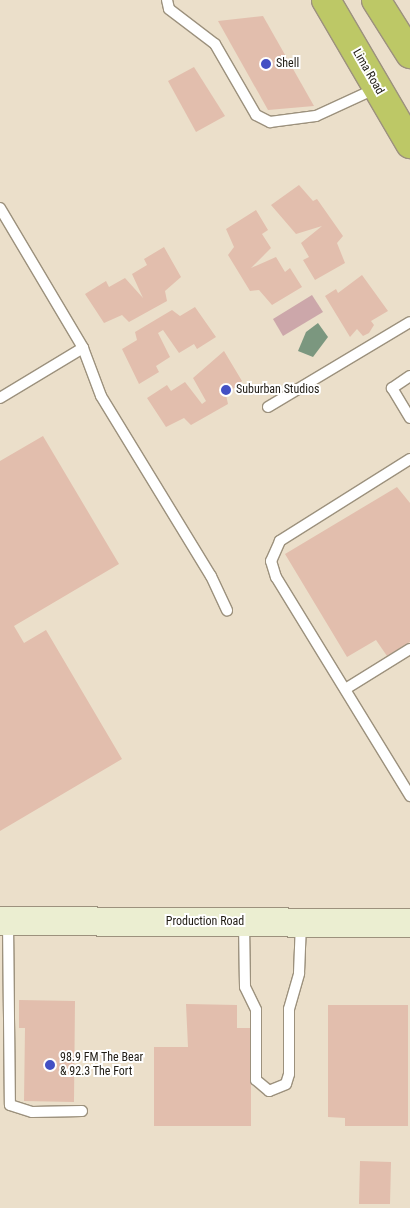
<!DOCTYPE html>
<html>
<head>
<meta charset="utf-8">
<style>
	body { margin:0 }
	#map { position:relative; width:410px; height:1208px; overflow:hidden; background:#ebdfca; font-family:"Roboto Condensed",sans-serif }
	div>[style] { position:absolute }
	.green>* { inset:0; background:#cca7aa }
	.water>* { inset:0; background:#7b977f }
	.building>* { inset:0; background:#e2bead }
	.roads { filter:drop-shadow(1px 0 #9c917d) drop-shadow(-1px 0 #9c917d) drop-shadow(0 1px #9c917d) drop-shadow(0 -1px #9c917d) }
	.lane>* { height:10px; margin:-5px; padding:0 5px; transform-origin:5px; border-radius:5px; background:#fff }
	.secondary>* { height:28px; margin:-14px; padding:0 14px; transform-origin:14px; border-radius:14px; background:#ebeed1 }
	.highway>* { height:28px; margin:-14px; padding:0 14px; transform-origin:14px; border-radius:14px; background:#bdc866 }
	.dots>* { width:14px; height:14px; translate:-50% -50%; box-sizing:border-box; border:2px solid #fff; border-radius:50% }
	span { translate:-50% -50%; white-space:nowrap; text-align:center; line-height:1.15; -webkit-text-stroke:4px #fff; paint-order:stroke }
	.poi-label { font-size:12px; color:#201c14 }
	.left { translate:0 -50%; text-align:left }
	.street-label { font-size:12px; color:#201c14 }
</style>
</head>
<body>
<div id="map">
	<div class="green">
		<div style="clip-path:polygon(312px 295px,323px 312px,283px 336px,273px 319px)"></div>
	</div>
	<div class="water">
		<div style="clip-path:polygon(318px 323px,328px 337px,313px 357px,298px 351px,306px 332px)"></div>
	</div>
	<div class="building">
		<div style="clip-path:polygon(263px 16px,314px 106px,268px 110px,218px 21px)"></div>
		<div style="clip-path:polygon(194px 67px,225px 116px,196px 132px,168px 81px)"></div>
		<div style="clip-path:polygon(299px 185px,313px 201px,317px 199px,343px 236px,337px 243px,345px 263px,315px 280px,303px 260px,309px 257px,301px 243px,322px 226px,296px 234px,271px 205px)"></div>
		<div style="clip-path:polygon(256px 210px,268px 230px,262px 234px,271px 248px,251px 268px,276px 257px,285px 272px,290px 268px,302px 287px,272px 305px,259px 290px,250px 291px,228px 255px,234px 247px,226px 229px)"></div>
		<div style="clip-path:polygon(164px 247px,181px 277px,165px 291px,167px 301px,129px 322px,122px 315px,104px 323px,85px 294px,106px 281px,109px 287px,125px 278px,143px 298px,132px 274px,147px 265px,144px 259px)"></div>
		<div style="clip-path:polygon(362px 275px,388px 311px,371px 321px,374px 325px,369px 333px,363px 336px,357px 329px,350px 337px,325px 296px,336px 289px,338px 293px)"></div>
		<div style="clip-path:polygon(195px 307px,216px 337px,197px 349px,194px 344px,179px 353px,163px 330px,158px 333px,170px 357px,156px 366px,159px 372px,139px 384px,122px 349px,137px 340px,135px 332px,172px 310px,180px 316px)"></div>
		<div style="clip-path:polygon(224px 351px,242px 381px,226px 395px,228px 404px,191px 425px,184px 418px,166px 427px,147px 398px,167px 385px,171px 391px,185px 382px,202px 404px,206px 401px,193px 378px)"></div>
		<div style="clip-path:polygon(43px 436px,119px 564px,14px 626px,24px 643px,46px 630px,122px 759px,0 831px,0 461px)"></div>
		<div style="clip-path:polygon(397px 487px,410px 503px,410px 642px,387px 656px,376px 640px,347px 657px,285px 554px)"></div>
		<div style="clip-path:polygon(19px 1000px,75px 1001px,74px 1102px,24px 1101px,25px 1028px,19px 1028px)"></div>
		<div style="clip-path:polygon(186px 1004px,237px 1005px,237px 1028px,251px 1028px,251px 1126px,154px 1126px,154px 1047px,188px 1047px)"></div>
		<div style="clip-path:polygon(328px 1005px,408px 1005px,408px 1126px,345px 1126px,345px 1118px,328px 1117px)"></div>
		<div style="clip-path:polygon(360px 1161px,391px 1162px,390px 1204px,359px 1204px)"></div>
	</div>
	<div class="roads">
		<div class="lane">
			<div style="left:167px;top:0;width:9px;rotate:77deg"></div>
			<div style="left:169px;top:9px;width:58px;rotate:37.3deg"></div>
			<div style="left:215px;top:44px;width:82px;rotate:60deg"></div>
			<div style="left:256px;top:115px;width:16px;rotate:27deg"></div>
			<div style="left:270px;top:122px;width:46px;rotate:-7.4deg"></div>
			<div style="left:316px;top:116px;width:67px;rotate:-24.7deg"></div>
			<div style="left:0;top:208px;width:163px;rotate:59.3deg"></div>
			<div style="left:83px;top:348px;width:51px;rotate:69.4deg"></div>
			<div style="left:101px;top:396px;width:211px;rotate:58.6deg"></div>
			<div style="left:211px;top:576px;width:38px;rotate:65deg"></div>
			<div style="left:410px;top:376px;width:22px;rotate:146deg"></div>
			<div style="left:392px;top:388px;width:35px;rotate:59deg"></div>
			<div style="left:0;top:398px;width:97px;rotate:-31.1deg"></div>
			<div style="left:268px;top:407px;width:165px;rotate:-30.9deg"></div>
			<div style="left:410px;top:459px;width:154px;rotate:147.8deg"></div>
			<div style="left:280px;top:541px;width:22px;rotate:114deg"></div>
			<div style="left:271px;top:561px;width:17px;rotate:73deg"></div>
			<div style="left:276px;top:577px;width:257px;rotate:58.5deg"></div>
			<div style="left:347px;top:688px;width:74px;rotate:-31.8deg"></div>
			<div style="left:8px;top:922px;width:183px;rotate:89.4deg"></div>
			<div style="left:10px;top:1105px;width:23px;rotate:18deg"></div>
			<div style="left:32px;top:1112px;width:50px;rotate:-1.1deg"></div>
			<div style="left:244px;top:923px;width:64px;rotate:89.1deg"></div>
			<div style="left:245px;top:987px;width:25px;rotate:64deg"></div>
			<div style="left:256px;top:1010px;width:70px;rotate:90deg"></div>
			<div style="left:256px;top:1080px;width:17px;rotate:40deg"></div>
			<div style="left:269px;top:1091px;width:18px;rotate:-22deg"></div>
			<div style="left:286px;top:1084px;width:10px;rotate:-73deg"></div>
			<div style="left:289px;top:1074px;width:65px;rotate:-90deg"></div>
			<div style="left:289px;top:1009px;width:37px;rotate:-74deg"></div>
			<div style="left:299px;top:973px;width:50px;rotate:-87.7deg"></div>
		</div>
		<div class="secondary">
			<div style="left:0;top:921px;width:410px;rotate:0.3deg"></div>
		</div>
		<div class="highway">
			<div style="left:326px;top:0;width:167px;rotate:59.7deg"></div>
			<div style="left:376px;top:0;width:64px;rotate:57.8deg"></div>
		</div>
	</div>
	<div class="dots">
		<div style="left:266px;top:64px;background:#4350c4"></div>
		<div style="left:226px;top:390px;background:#4350c4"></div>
		<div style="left:50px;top:1065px;background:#4350c4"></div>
	</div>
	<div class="poi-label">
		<span class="left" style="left:276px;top:64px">Shell</span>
		<span class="left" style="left:236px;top:390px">Suburban Studios</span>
		<span class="left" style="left:60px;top:1065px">98.9 FM The Bear<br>&amp; 92.3 The Fort</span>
	</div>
	<div class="street-label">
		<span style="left:368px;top:72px;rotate:60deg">Lima Road</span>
		<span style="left:205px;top:922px">Production Road</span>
	</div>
</div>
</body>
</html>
